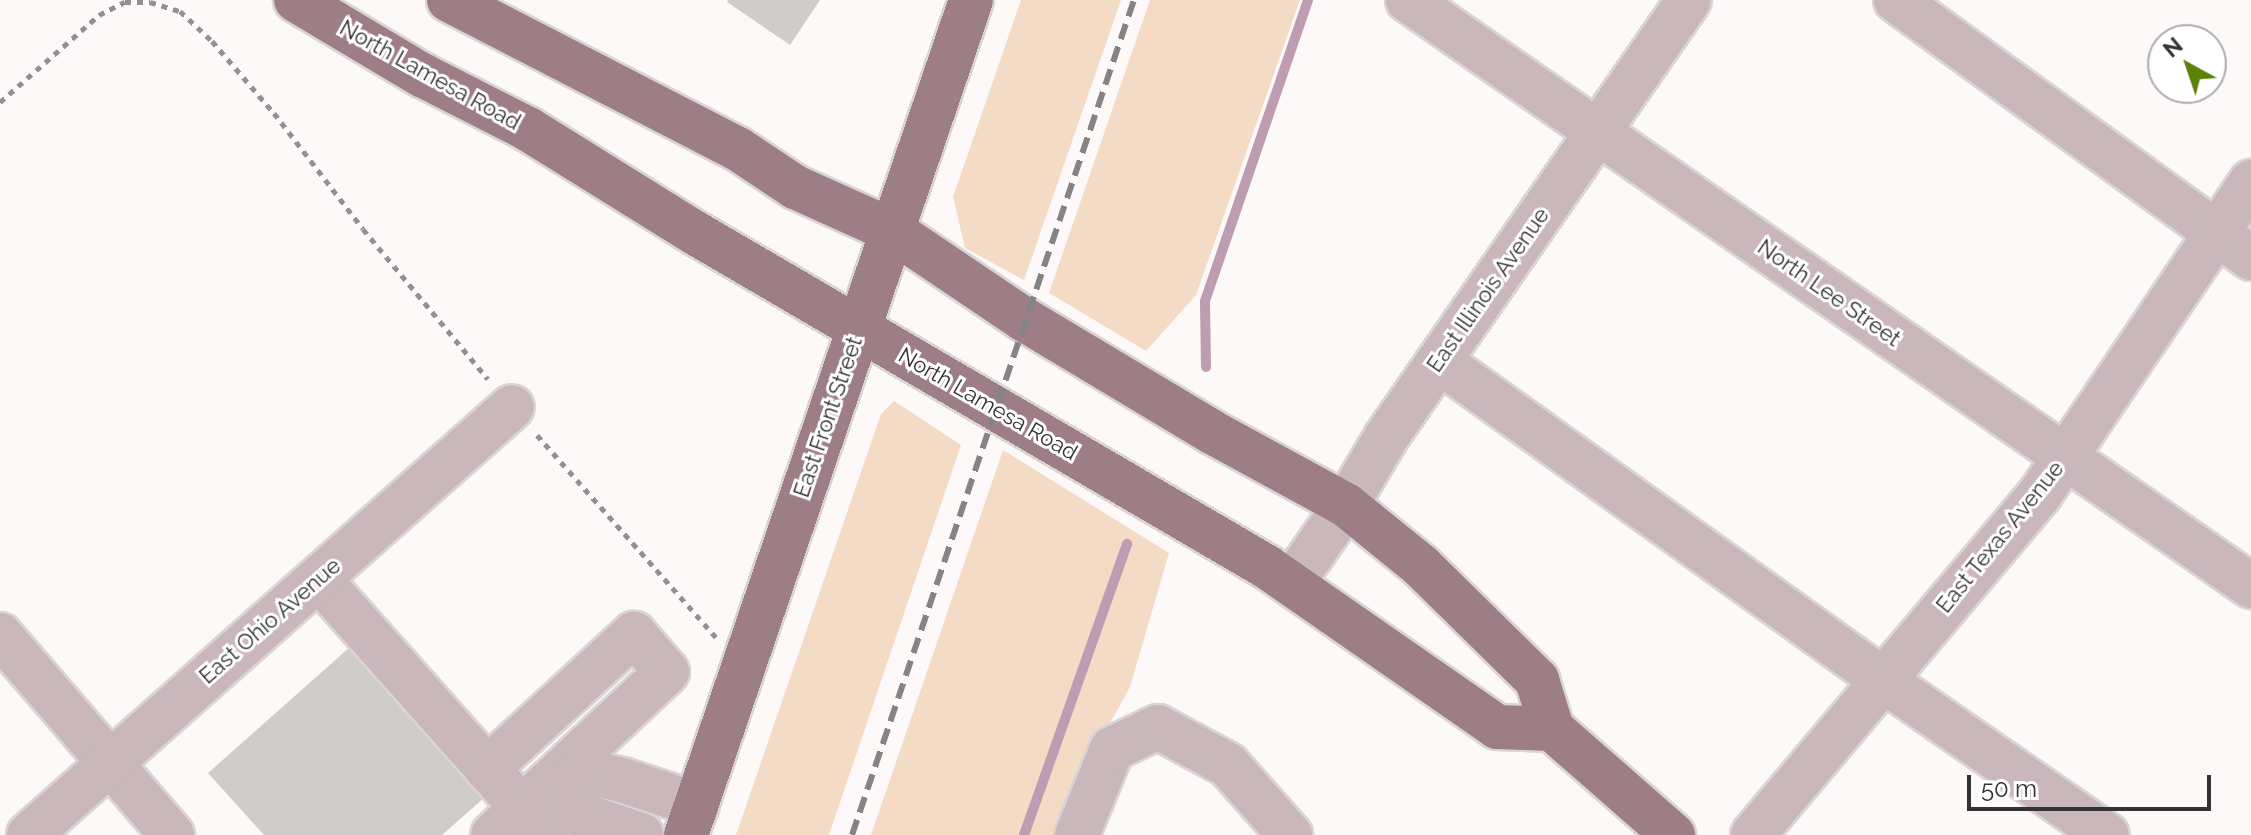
<!DOCTYPE html>
<html>
<head>
<meta charset="utf-8">
<style>
	body { margin:0 }
	#map { position:relative; width:2251px; height:835px; overflow:hidden; background:#fdf9f9; font-family:Raleway,sans-serif }
	div>[style] { position:absolute }
	.green>* { inset:0; background:#f3dbc5 }
	.stream>* { height:10px; margin:-5px; padding:0 5px; transform-origin:5px; border-radius:5px; background:#be9cb1 }
	.building>* { inset:0; background:#d0cccb }
	.path>* { height:5px; margin-top:-2.5px; transform-origin:0; background:repeating-linear-gradient(90deg,#929090 0 6px,transparent 0 12px) }
	.roads { filter:drop-shadow(2px 0 #d9d5d5) drop-shadow(-2px 0 #d9d5d5) drop-shadow(0 2px #d9d5d5) drop-shadow(0 -2px #d9d5d5) }
	.minor>* { height:44px; margin:-22px; padding:0 22px; transform-origin:22px; border-radius:22px; background:#c9b7bb }
	.major>* { height:44px; margin:-22px; padding:0 22px; transform-origin:22px; border-radius:22px; background:#9e7e86 }
	.rail>* { height:6px; margin-top:-3px; transform-origin:0; background:repeating-linear-gradient(90deg,#858383 0 16px,transparent 0 24px) }
	span { translate:-50% -50%; white-space:nowrap; text-align:center; line-height:1.15; -webkit-text-stroke:6px #fff; paint-order:stroke }
	.street-label { font-size:22px; color:#343333 }
	.north { position:absolute; left:2147px; top:24px; width:80px; height:80px; box-sizing:border-box; background:#fff; border:2px solid #aeadad; border-radius:50%; rotate:320deg; font-size:22px; font-weight:700; line-height:32px; text-align:center; color:#343333 }
	.north::after { content:''; display:block; margin:auto; width:28px; height:36px; background:#5a8206; clip-path:polygon(50% 0,100% 100%,50% 72%,0 100%) }
	.scale { position:absolute; left:1967px; top:775px; width:244px; height:36px; box-sizing:border-box; border:4px solid #343333; border-top:0; padding-left:10px; font-size:24px; line-height:28px; white-space:nowrap; color:#343333; -webkit-text-stroke:6px #fff; paint-order:stroke }
</style>
</head>
<body>
<div id="map">
	<div class="green">
		<div style="clip-path:polygon(1021px 0,1121px 0,1024px 280px,965px 248px,953px 197px)"></div>
		<div style="clip-path:polygon(1150px 0,1300px 0,1196px 295px,1146px 351px,1049px 293px)"></div>
		<div style="clip-path:polygon(894px 401px,961px 445px,829px 835px,736px 835px,881px 414px)"></div>
		<div style="clip-path:polygon(1003px 450px,1169px 553px,1130px 687px,1098px 745px,1066px 835px,871px 835px)"></div>
	</div>
	<div class="stream">
		<div style="left:1206px;top:367px;width:66px;rotate:-90.9deg"></div>
		<div style="left:1205px;top:301px;width:318px;rotate:-71.1deg"></div>
		<div style="left:1024px;top:835px;width:309px;rotate:-70.5deg"></div>
	</div>
	<div class="building">
		<div style="clip-path:polygon(728px 0,820px 0,790px 45px,727px 2px)"></div>
		<div style="clip-path:polygon(350px 647px,484px 798px,442px 835px,264px 835px,208px 773px)"></div>
	</div>
	<div class="path">
		<div style="left:0;top:102px;width:132px;rotate:-41.3deg"></div>
		<div style="left:99px;top:15px;width:29px;rotate:-27deg"></div>
		<div style="left:125px;top:2px;width:25px"></div>
		<div style="left:150px;top:2px;width:31px;rotate:17deg"></div>
		<div style="left:180px;top:11px;width:44px;rotate:43.2deg"></div>
		<div style="left:212px;top:41px;width:95px;rotate:49.3deg"></div>
		<div style="left:274px;top:113px;width:146px;rotate:52.5deg"></div>
		<div style="left:363px;top:229px;width:195px;rotate:50.2deg"></div>
		<div style="left:537px;top:435px;width:270px;rotate:48.5deg"></div>
	</div>
	<div class="roads">
		<div class="minor">
			<div style="left:1408px;top:0;width:1027px;rotate:34.8deg"></div>
			<div style="left:1896px;top:0;width:439px;rotate:36deg"></div>
			<div style="left:1439px;top:361px;width:547px;rotate:35.7deg"></div>
			<div style="left:1883px;top:680px;width:272px;rotate:34.7deg"></div>
			<div style="left:319px;top:579px;width:342px;rotate:48.4deg"></div>
			<div style="left:1292px;top:583px;width:95px;rotate:-55.3deg"></div>
			<div style="left:1346px;top:505px;width:80px;rotate:-59.3deg"></div>
			<div style="left:1387px;top:436px;width:530px;rotate:-55.29deg"></div>
			<div style="left:0;top:635px;width:264px;rotate:49.3deg"></div>
			<div style="left:487px;top:769px;width:200px;rotate:-42.6deg"></div>
			<div style="left:634px;top:634px;width:50px;rotate:49deg"></div>
			<div style="left:667px;top:672px;width:238px;rotate:136.9deg"></div>
			<div style="left:548px;top:786px;width:38px;rotate:-23deg"></div>
			<div style="left:583px;top:771px;width:40px;rotate:13deg"></div>
			<div style="left:622px;top:780px;width:79px;rotate:18.4deg"></div>
			<div style="left:548px;top:786px;width:35px;rotate:47deg"></div>
			<div style="left:572px;top:812px;width:73px;rotate:18.4deg"></div>
			<div style="left:29px;top:835px;width:645px;rotate:-41.55deg"></div>
			<div style="left:1077px;top:835px;width:93px;rotate:-67.9deg"></div>
			<div style="left:1112px;top:749px;width:51px;rotate:-25.6deg"></div>
			<div style="left:1158px;top:727px;width:80px;rotate:28.5deg"></div>
			<div style="left:1228px;top:765px;width:94px;rotate:48.5deg"></div>
			<div style="left:1753px;top:835px;width:446px;rotate:-49.9deg"></div>
			<div style="left:2040px;top:494px;width:377px;rotate:-55.9deg"></div>
		</div>
		<div class="major">
			<div style="left:296px;top:0;width:147px;rotate:30.8deg"></div>
			<div style="left:422px;top:75px;width:119px;rotate:27deg"></div>
			<div style="left:528px;top:129px;width:199px;rotate:31.9deg"></div>
			<div style="left:697px;top:234px;width:660px;rotate:30.29deg"></div>
			<div style="left:1267px;top:567px;width:280px;rotate:34.8deg"></div>
			<div style="left:1497px;top:727px;width:55px;rotate:2.1deg"></div>
			<div style="left:449px;top:0;width:325px;rotate:27.3deg"></div>
			<div style="left:738px;top:149px;width:69px;rotate:33.7deg"></div>
			<div style="left:795px;top:187px;width:107px;rotate:24.2deg"></div>
			<div style="left:893px;top:231px;width:159px;rotate:34deg"></div>
			<div style="left:1025px;top:320px;width:218px;rotate:30.9deg"></div>
			<div style="left:1212px;top:432px;width:153px;rotate:28.6deg"></div>
			<div style="left:1346px;top:505px;width:97px;rotate:39.1deg"></div>
			<div style="left:1421px;top:566px;width:163px;rotate:44.5deg"></div>
			<div style="left:1537px;top:680px;width:51px;rotate:73deg"></div>
			<div style="left:1552px;top:729px;width:161px;rotate:41.2deg"></div>
			<div style="left:686px;top:835px;width:882px;rotate:-71.15deg"></div>
		</div>
	</div>
	<div class="rail">
		<div style="left:852px;top:835px;width:881px;rotate:-71.34deg"></div>
	</div>
	<div class="street-label">
		<span style="left:430px;top:75px;rotate:29deg">North Lamesa Road</span>
		<span style="left:1488px;top:290px;rotate:-55deg">East Illinois Avenue</span>
		<span style="left:1829px;top:293px;rotate:35deg">North Lee Street</span>
		<span style="left:988px;top:404px;rotate:30deg">North Lamesa Road</span>
		<span style="left:828px;top:417px;rotate:-71deg">East Front Street</span>
		<span style="left:2000px;top:537px;rotate:-51deg">East Texas Avenue</span>
		<span style="left:270px;top:621px;rotate:-41deg">East Ohio Avenue</span>
	</div>
	<div class="north">N</div>
	<div class="scale">50 m</div>
</div>
</body>
</html>
